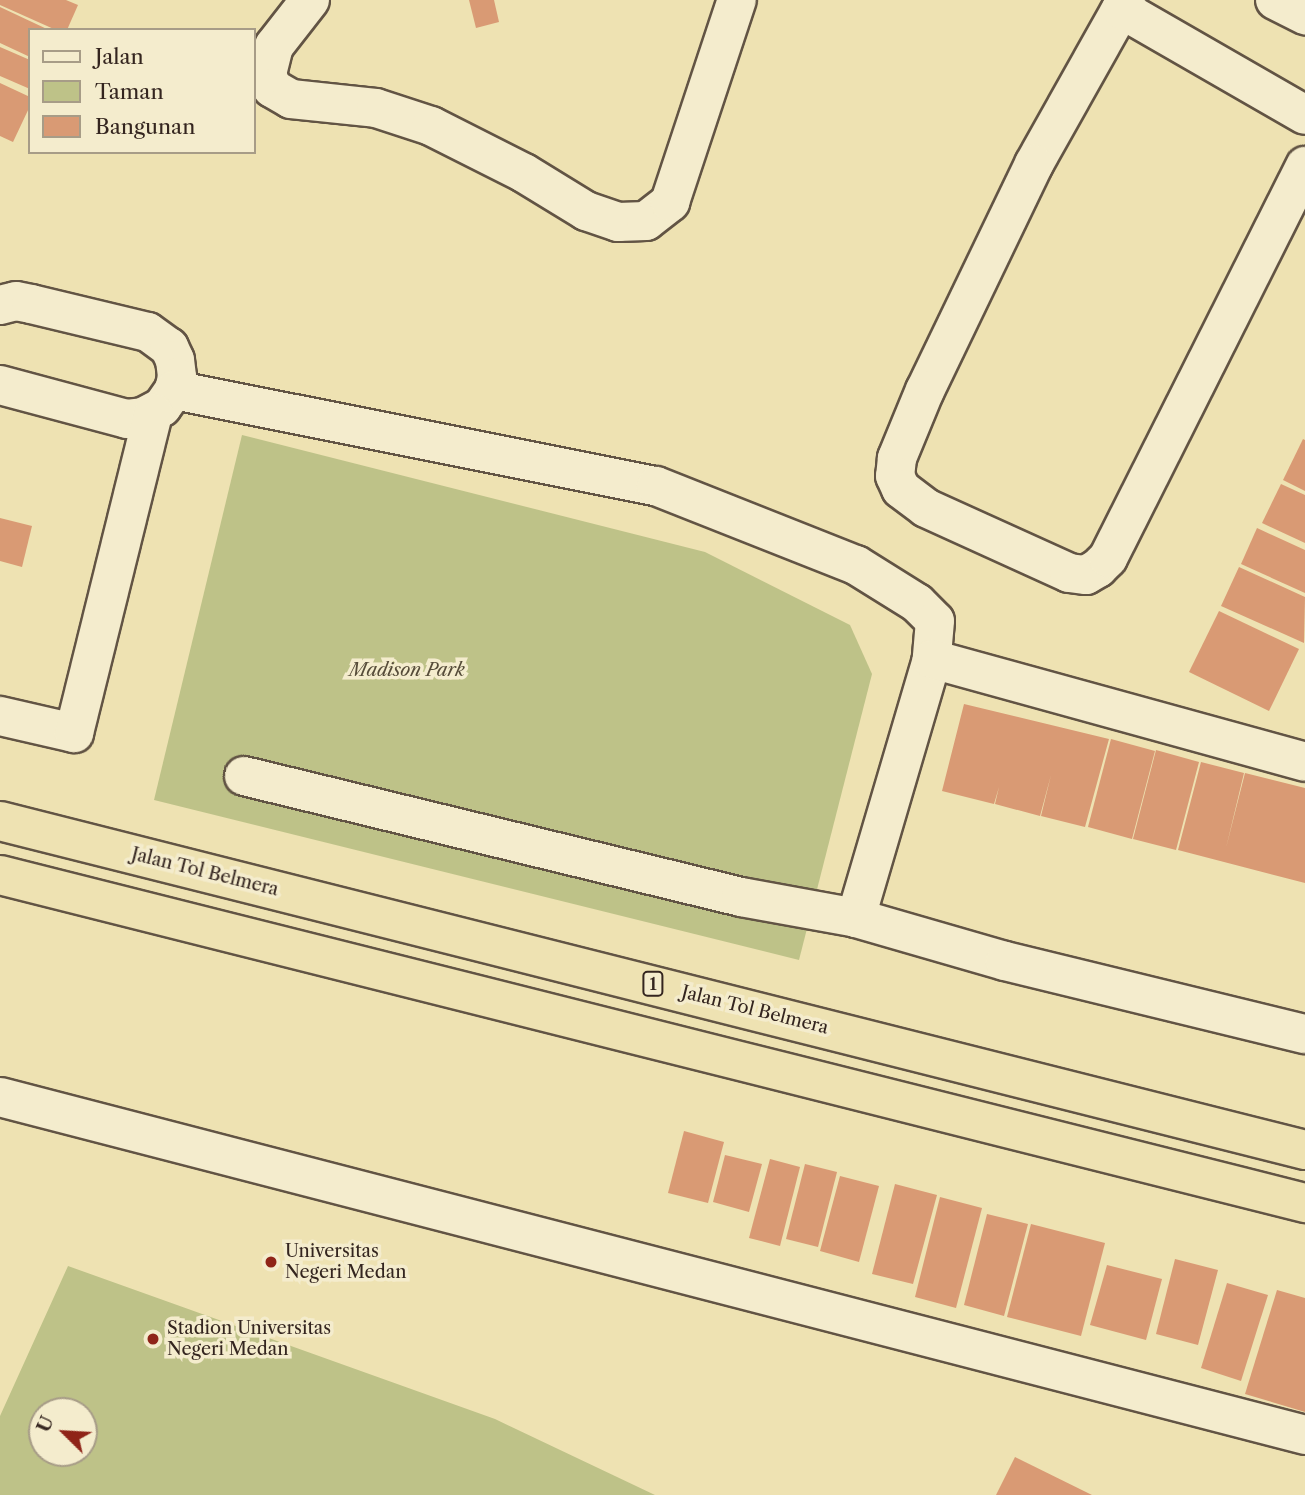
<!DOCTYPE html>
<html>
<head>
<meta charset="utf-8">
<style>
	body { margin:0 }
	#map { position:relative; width:1305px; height:1495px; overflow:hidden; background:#eee2b2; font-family:"Libre Caslon Text",serif }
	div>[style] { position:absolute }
	.green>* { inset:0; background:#bec288 }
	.building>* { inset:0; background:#d99a74 }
	.roads { filter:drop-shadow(2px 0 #625444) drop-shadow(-2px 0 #625444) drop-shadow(0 2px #625444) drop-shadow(0 -2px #625444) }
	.minor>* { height:38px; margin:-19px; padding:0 19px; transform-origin:19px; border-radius:19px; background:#f4eccd }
	.highway>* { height:38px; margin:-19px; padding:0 19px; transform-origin:19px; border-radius:19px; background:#eee2b2 }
	.dots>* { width:19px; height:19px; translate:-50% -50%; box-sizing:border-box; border:4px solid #f4eccd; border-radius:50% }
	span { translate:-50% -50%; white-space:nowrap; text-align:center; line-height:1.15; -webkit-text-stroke:7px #f4eccd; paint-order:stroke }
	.shield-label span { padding:2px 5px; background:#f4eccd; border:2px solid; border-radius:5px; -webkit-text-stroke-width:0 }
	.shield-label { font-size:16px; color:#34251f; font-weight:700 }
	.park-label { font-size:18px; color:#564c39; font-style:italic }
	.street-label { font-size:18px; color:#34251f }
	.poi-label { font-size:18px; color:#34251f }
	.left { translate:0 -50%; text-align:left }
	.legend { position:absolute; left:28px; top:28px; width:228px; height:126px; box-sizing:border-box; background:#f4eccd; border:2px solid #a79c87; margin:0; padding:9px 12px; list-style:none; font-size:21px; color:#34251f }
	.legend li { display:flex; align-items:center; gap:14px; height:35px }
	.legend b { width:35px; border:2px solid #a79c87 }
	.north { position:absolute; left:28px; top:1397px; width:70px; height:70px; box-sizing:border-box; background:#f4eccd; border:2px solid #a79c87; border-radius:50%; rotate:294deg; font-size:19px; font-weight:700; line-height:28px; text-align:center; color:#34251f }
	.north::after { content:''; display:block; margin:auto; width:24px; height:32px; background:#8f2418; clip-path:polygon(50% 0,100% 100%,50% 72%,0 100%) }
</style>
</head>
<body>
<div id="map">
	<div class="green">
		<div style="clip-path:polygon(242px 435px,705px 552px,850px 625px,872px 674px,799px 960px,154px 800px)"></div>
		<div style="clip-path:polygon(evenodd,68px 1266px,495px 1419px,655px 1495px,0 1495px,0 1416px,68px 1266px,42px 1411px,84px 1411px,84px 1453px,42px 1453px,42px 1411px)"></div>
	</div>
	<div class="building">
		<div style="clip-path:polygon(0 0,66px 0,78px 5px,67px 30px,56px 30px,0 5px)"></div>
		<div style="clip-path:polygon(469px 0,494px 0,499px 22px,476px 28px)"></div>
		<div style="clip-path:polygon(0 7px,49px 30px,30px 30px,30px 57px,0 43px)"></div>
		<div style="clip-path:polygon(0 47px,30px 60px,30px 89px,0 76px)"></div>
		<div style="clip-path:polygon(0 83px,30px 97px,30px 106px,13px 142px,0 136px)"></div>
		<div style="clip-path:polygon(1303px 439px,1305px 440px,1305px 491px,1283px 480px)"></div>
		<div style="clip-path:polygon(1281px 484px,1305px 495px,1305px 543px,1262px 523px)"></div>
		<div style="clip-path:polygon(0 518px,32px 526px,22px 567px,0 561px)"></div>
		<div style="clip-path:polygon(1257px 528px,1305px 550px,1305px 593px,1241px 564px)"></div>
		<div style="clip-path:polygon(1239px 567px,1305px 597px,1304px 643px,1221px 606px)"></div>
		<div style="clip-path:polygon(1219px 611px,1299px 649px,1269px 711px,1189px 672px)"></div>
		<div style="clip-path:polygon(964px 704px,1109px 739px,1085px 827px,1041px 816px,1051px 775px,1040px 816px,995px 804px,999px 787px,994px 804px,942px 791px)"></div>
		<div style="clip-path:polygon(1111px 739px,1155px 751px,1132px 839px,1088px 827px)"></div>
		<div style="clip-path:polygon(1156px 750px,1199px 762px,1176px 850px,1133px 839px)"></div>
		<div style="clip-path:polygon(1201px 762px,1244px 773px,1226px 848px,1245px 773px,1305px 788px,1305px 883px,1178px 850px)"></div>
		<div style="clip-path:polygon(684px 1131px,724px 1142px,708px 1203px,668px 1193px)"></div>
		<div style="clip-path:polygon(725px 1155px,762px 1164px,749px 1212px,713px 1202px)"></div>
		<div style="clip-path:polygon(770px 1159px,800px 1167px,780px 1246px,749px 1238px)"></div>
		<div style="clip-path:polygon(805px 1164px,837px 1172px,818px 1247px,786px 1239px)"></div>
		<div style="clip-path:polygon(840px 1176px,879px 1186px,859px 1262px,820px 1251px)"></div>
		<div style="clip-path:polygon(895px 1184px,937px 1195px,913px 1284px,872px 1274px)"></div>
		<div style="clip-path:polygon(940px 1197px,982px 1208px,956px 1308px,915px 1297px)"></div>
		<div style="clip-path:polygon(987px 1214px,1028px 1224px,1004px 1316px,964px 1305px)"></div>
		<div style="clip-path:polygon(1031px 1224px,1105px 1243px,1081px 1336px,1007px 1317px)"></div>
		<div style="clip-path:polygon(1175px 1259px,1218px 1270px,1198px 1345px,1156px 1334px)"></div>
		<div style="clip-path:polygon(1107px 1265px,1162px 1279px,1146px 1340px,1090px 1325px)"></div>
		<div style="clip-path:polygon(1227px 1283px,1268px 1295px,1241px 1381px,1201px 1368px)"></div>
		<div style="clip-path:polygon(1277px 1290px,1305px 1298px,1305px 1412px,1245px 1394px)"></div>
		<div style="clip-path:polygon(1015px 1457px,1092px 1495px,996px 1495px)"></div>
	</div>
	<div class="roads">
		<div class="minor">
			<div style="left:310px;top:0;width:58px;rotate:128deg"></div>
			<div style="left:274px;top:46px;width:29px;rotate:104deg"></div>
			<div style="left:267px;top:74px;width:15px;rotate:70deg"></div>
			<div style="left:272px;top:88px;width:22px;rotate:30deg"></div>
			<div style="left:291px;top:99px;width:85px;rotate:6deg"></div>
			<div style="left:376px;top:108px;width:58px;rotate:18.1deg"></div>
			<div style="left:431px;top:126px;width:104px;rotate:26.8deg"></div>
			<div style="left:524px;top:173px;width:73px;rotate:31.5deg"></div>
			<div style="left:586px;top:211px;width:34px;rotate:19deg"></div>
			<div style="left:618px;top:222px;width:28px;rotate:-2deg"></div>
			<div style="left:646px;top:221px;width:31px;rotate:-38deg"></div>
			<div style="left:670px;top:202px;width:213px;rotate:-71.7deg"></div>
			<div style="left:1126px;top:0;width:188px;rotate:119.3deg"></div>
			<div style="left:1034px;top:164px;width:251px;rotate:115.7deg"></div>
			<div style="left:925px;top:390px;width:74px;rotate:112.4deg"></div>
			<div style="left:897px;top:458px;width:18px;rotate:96deg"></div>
			<div style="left:895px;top:476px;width:14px;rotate:65deg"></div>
			<div style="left:901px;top:489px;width:31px;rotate:37deg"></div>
			<div style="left:926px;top:508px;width:157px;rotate:24.4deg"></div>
			<div style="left:1069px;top:573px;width:17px;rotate:7deg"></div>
			<div style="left:1086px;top:575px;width:14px;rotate:-30deg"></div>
			<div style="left:1098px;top:568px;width:14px;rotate:-45deg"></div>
			<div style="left:1108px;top:558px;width:439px;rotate:-63.3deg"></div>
			<div style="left:1275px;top:0;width:34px;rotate:27deg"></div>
			<div style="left:1121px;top:9px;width:212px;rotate:29.9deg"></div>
			<div style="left:0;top:305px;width:16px;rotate:-14deg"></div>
			<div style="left:16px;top:301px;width:15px;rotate:11deg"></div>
			<div style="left:31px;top:304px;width:120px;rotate:13.5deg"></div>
			<div style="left:148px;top:332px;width:26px;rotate:36deg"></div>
			<div style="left:169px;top:347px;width:14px;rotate:65deg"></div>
			<div style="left:175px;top:360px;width:17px;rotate:83deg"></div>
			<div style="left:177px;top:377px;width:13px;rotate:103deg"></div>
			<div style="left:174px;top:390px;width:21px;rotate:125deg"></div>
			<div style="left:162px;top:407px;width:21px;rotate:152deg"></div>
			<div style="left:143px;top:417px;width:16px;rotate:173deg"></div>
			<div style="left:127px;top:419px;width:131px;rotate:-165deg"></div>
			<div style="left:174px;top:390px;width:491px;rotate:11.3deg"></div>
			<div style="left:656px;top:486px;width:215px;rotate:21.6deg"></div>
			<div style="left:856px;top:565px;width:72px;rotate:31.9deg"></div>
			<div style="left:917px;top:603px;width:25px;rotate:45deg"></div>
			<div style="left:935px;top:621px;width:38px;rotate:95deg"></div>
			<div style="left:932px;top:659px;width:270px;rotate:106.4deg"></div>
			<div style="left:932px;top:659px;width:387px;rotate:15.4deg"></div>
			<div style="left:0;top:716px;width:76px;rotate:12.9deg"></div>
			<div style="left:74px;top:733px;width:330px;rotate:-76.1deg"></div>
			<div style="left:244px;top:776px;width:512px;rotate:13.68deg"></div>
			<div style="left:741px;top:897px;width:117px;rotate:10.3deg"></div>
			<div style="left:856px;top:918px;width:155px;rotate:16.1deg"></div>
			<div style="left:1005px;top:961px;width:309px;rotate:13.7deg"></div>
			<div style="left:0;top:1097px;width:1348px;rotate:14.52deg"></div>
		</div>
		<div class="highway">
			<div style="left:0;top:821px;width:1346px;rotate:14.15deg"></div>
			<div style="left:0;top:875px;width:1346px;rotate:14.11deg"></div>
		</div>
	</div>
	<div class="dots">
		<div style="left:271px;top:1262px;background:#8f2418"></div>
		<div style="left:153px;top:1339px;background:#8f2418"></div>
	</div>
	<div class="shield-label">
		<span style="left:653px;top:984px">1</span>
	</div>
	<div class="park-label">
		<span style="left:407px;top:670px">Madison Park</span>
	</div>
	<div class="street-label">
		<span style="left:205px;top:872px;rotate:14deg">Jalan Tol Belmera</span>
		<span style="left:755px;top:1010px;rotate:14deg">Jalan Tol Belmera</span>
	</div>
	<div class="poi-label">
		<span class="left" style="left:285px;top:1262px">Universitas<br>Negeri Medan</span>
		<span class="left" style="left:167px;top:1339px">Stadion Universitas<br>Negeri Medan</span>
	</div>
	<ul class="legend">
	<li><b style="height:9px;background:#f4eccd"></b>Jalan</li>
	<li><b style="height:19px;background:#bec288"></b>Taman</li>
	<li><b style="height:19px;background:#d99a74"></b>Bangunan</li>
	</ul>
	<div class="north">U</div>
</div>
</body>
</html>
